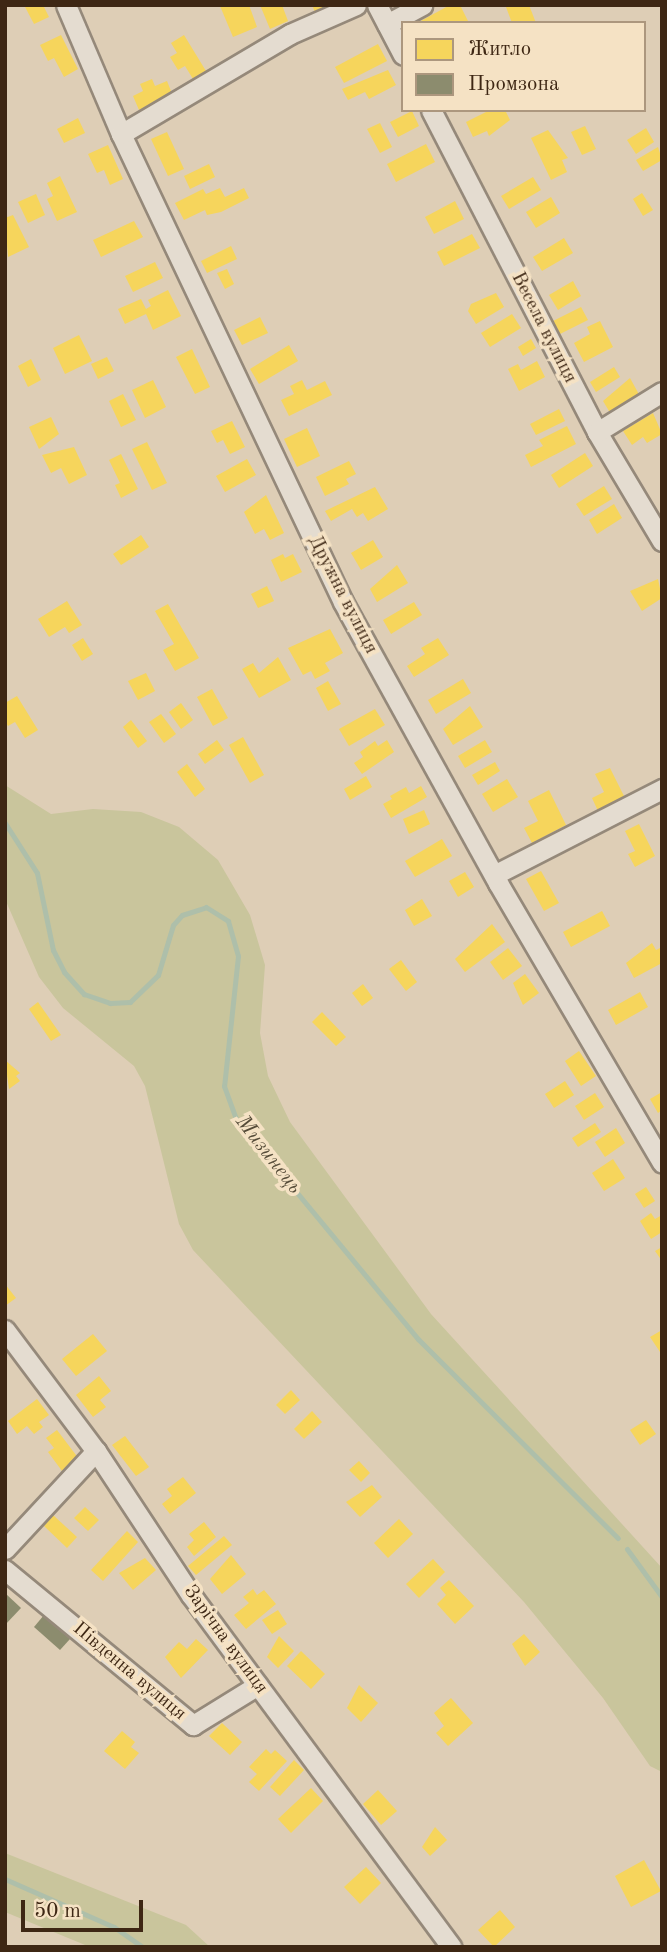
<!DOCTYPE html>
<html>
<head>
<meta charset="utf-8">
<style>
	body { margin:0 }
	#map { position:relative; width:667px; height:1952px; overflow:hidden; background:#deceb6; font-family:"Old Standard TT",serif }
	div>[style] { position:absolute }
	.green>* { inset:0; background:#c9c59c }
	.homes>* { inset:0; background:#f6d55c }
	.industry>* { inset:0; background:#8c8c6e }
	.stream>* { height:5px; margin:-2.5px; padding:0 2.5px; transform-origin:2.5px; border-radius:2.5px; background:#aebfaa }
	.roads { filter:drop-shadow(2px 0 #95897a) drop-shadow(-2px 0 #95897a) drop-shadow(0 2px #95897a) drop-shadow(0 -2px #95897a) }
	.street>* { height:19px; margin:-9.5px; padding:0 9.5px; transform-origin:9.5px; border-radius:9.5px; background:#e4dcd0 }
	span { translate:-50% -50%; white-space:nowrap; text-align:center; line-height:1.15; -webkit-text-stroke:7px #f5e2c4; paint-order:stroke }
	.street-label { font-size:19px; color:#3e2714 }
	.water-label { font-size:21px; color:#554b38; font-style:italic }
	.frame { position:absolute; inset:0; border:7px solid #3e2714; pointer-events:none }
	.legend { position:absolute; left:401px; top:21px; width:245px; height:91px; box-sizing:border-box; background:#f5e2c4; border:2px solid #ac977e; margin:0; padding:9px 12px; list-style:none; font-size:21px; color:#3e2714 }
	.legend li { display:flex; align-items:center; gap:14px; height:35px }
	.legend b { width:35px; border:2px solid #ac977e }
	.scale { position:absolute; left:21px; top:1900px; width:122px; height:32px; box-sizing:border-box; border:4px solid #3e2714; border-top:0; padding-left:9px; font-size:21px; line-height:24px; white-space:nowrap; color:#3e2714; -webkit-text-stroke:5px #f5e2c4; paint-order:stroke }
</style>
</head>
<body>
<div id="map">
	<div class="green">
		<div style="clip-path:polygon(5px 785px,51px 814px,93px 809px,141px 812px,179px 827px,218px 860px,250px 915px,265px 965px,260px 1033px,268px 1076px,290px 1122px,431px 1314px,662px 1568px,662px 1772px,650px 1766px,603px 1698px,524px 1602px,193px 1250px,179px 1224px,145px 1086px,134px 1066px,63px 1008px,39px 977px,5px 899px)"></div>
		<div style="clip-path:polygon(5px 1853px,186px 1925px,210px 1947px,90px 1947px,5px 1912px)"></div>
	</div>
	<div class="homes">
		<div style="clip-path:polygon(24px 5px,43px 5px,49px 17px,34px 24px)"></div>
		<div style="clip-path:polygon(249px 5px,257px 27px,233px 37px,220px 6px)"></div>
		<div style="clip-path:polygon(260px 5px,282px 5px,288px 21px,270px 29px)"></div>
		<div style="clip-path:polygon(312px 5px,330px 5px,315px 12px)"></div>
		<div style="clip-path:polygon(450px 5px,460px 5px,469px 23px,417px 23px)"></div>
		<div style="clip-path:polygon(529px 5px,536px 23px,512px 23px,506px 7px)"></div>
		<div style="clip-path:polygon(61px 35px,78px 69px,64px 77px,54px 58px,48px 61px,40px 45px)"></div>
		<div style="clip-path:polygon(184px 35px,206px 71px,193px 79px,185px 66px,178px 70px,170px 57px,177px 53px,171px 43px)"></div>
		<div style="clip-path:polygon(378px 44px,387px 61px,344px 83px,335px 67px)"></div>
		<div style="clip-path:polygon(388px 70px,396px 85px,369px 99px,365px 92px,348px 100px,342px 89px)"></div>
		<div style="clip-path:polygon(152px 79px,155px 86px,167px 81px,173px 96px,139px 110px,133px 96px,143px 91px,140px 84px)"></div>
		<div style="clip-path:polygon(490px 110px,505px 110px,510px 120px,489px 136px,487px 131px,473px 137px,466px 122px)"></div>
		<div style="clip-path:polygon(412px 111px,419px 126px,398px 137px,390px 122px)"></div>
		<div style="clip-path:polygon(78px 118px,85px 133px,64px 143px,57px 129px)"></div>
		<div style="clip-path:polygon(380px 123px,392px 147px,380px 153px,367px 129px)"></div>
		<div style="clip-path:polygon(585px 126px,596px 149px,582px 155px,571px 132px)"></div>
		<div style="clip-path:polygon(646px 128px,654px 142px,636px 154px,627px 140px)"></div>
		<div style="clip-path:polygon(548px 130px,568px 158px,562px 160px,567px 172px,551px 180px,531px 138px)"></div>
		<div style="clip-path:polygon(167px 132px,184px 169px,168px 176px,151px 139px)"></div>
		<div style="clip-path:polygon(426px 144px,435px 162px,396px 182px,387px 164px)"></div>
		<div style="clip-path:polygon(108px 145px,123px 179px,110px 185px,104px 170px,97px 173px,88px 154px)"></div>
		<div style="clip-path:polygon(658px 147px,662px 160px,643px 171px,636px 160px)"></div>
		<div style="clip-path:polygon(209px 164px,215px 177px,190px 189px,184px 176px)"></div>
		<div style="clip-path:polygon(60px 176px,77px 212px,57px 221px,47px 199px,53px 196px,47px 183px)"></div>
		<div style="clip-path:polygon(533px 177px,541px 190px,509px 209px,501px 196px)"></div>
		<div style="clip-path:polygon(220px 188px,225px 197px,244px 188px,249px 198px,221px 212px,207px 215px,205px 210px,184px 220px,175px 203px,203px 189px,206px 194px)"></div>
		<div style="clip-path:polygon(642px 193px,653px 210px,643px 216px,633px 199px)"></div>
		<div style="clip-path:polygon(36px 194px,45px 215px,28px 223px,18px 202px)"></div>
		<div style="clip-path:polygon(551px 197px,560px 213px,536px 228px,526px 212px)"></div>
		<div style="clip-path:polygon(455px 201px,464px 219px,434px 234px,425px 217px)"></div>
		<div style="clip-path:polygon(13px 215px,29px 247px,8px 257px,5px 218px)"></div>
		<div style="clip-path:polygon(134px 221px,143px 237px,101px 257px,93px 240px)"></div>
		<div style="clip-path:polygon(472px 234px,480px 248px,444px 266px,437px 252px)"></div>
		<div style="clip-path:polygon(564px 238px,573px 253px,542px 271px,533px 257px)"></div>
		<div style="clip-path:polygon(231px 246px,237px 259px,207px 273px,201px 261px)"></div>
		<div style="clip-path:polygon(155px 262px,163px 278px,133px 292px,125px 276px)"></div>
		<div style="clip-path:polygon(227px 269px,234px 284px,225px 289px,217px 273px)"></div>
		<div style="clip-path:polygon(573px 281px,581px 296px,558px 310px,549px 295px)"></div>
		<div style="clip-path:polygon(168px 290px,181px 316px,153px 330px,146px 314px,125px 324px,118px 309px,141px 299px,146px 309px,151px 306px,148px 300px)"></div>
		<div style="clip-path:polygon(496px 293px,504px 307px,476px 324px,468px 311px,471px 304px)"></div>
		<div style="clip-path:polygon(581px 307px,588px 320px,560px 334px,553px 321px)"></div>
		<div style="clip-path:polygon(512px 314px,521px 328px,490px 347px,481px 333px)"></div>
		<div style="clip-path:polygon(260px 317px,268px 333px,242px 345px,234px 330px)"></div>
		<div style="clip-path:polygon(600px 321px,613px 347px,584px 362px,574px 343px,590px 334px,587px 327px)"></div>
		<div style="clip-path:polygon(79px 335px,92px 361px,65px 374px,53px 348px)"></div>
		<div style="clip-path:polygon(531px 339px,536px 348px,523px 356px,518px 347px)"></div>
		<div style="clip-path:polygon(289px 345px,298px 361px,259px 384px,250px 369px)"></div>
		<div style="clip-path:polygon(192px 349px,210px 387px,195px 394px,176px 357px)"></div>
		<div style="clip-path:polygon(107px 357px,114px 371px,98px 379px,91px 364px)"></div>
		<div style="clip-path:polygon(31px 359px,41px 380px,28px 387px,18px 366px)"></div>
		<div style="clip-path:polygon(537px 361px,545px 377px,519px 391px,508px 369px,518px 364px,521px 370px)"></div>
		<div style="clip-path:polygon(614px 367px,620px 377px,596px 392px,590px 382px)"></div>
		<div style="clip-path:polygon(630px 378px,641px 398px,612px 416px,603px 401px)"></div>
		<div style="clip-path:polygon(153px 380px,166px 407px,145px 418px,132px 390px)"></div>
		<div style="clip-path:polygon(302px 380px,307px 390px,325px 381px,332px 395px,289px 416px,281px 400px,294px 394px,290px 386px)"></div>
		<div style="clip-path:polygon(123px 394px,136px 420px,121px 427px,109px 401px)"></div>
		<div style="clip-path:polygon(559px 409px,565px 421px,536px 435px,530px 424px)"></div>
		<div style="clip-path:polygon(653px 413px,662px 434px,647px 443px,643px 437px,632px 445px,623px 431px)"></div>
		<div style="clip-path:polygon(51px 417px,59px 434px,39px 449px,29px 427px)"></div>
		<div style="clip-path:polygon(232px 421px,245px 447px,230px 454px,223px 440px,217px 443px,211px 431px)"></div>
		<div style="clip-path:polygon(567px 426px,576px 444px,531px 467px,525px 455px,543px 446px,539px 440px)"></div>
		<div style="clip-path:polygon(307px 428px,320px 456px,297px 467px,284px 439px)"></div>
		<div style="clip-path:polygon(147px 442px,167px 483px,152px 490px,132px 449px)"></div>
		<div style="clip-path:polygon(74px 447px,87px 475px,69px 484px,61px 468px,51px 473px,42px 455px)"></div>
		<div style="clip-path:polygon(585px 453px,593px 466px,559px 488px,551px 475px)"></div>
		<div style="clip-path:polygon(121px 454px,138px 489px,121px 498px,115px 485px,120px 483px,109px 460px)"></div>
		<div style="clip-path:polygon(247px 459px,256px 475px,225px 492px,216px 476px)"></div>
		<div style="clip-path:polygon(349px 461px,356px 474px,346px 479px,349px 484px,325px 496px,316px 477px)"></div>
		<div style="clip-path:polygon(604px 486px,612px 499px,584px 516px,576px 504px)"></div>
		<div style="clip-path:polygon(375px 487px,388px 509px,368px 521px,363px 513px,357px 517px,352px 509px,331px 521px,325px 511px)"></div>
		<div style="clip-path:polygon(266px 495px,284px 533px,270px 540px,264px 529px,255px 534px,244px 512px)"></div>
		<div style="clip-path:polygon(614px 504px,622px 518px,597px 534px,589px 520px)"></div>
		<div style="clip-path:polygon(141px 535px,149px 547px,121px 565px,113px 554px)"></div>
		<div style="clip-path:polygon(373px 540px,383px 557px,361px 570px,351px 553px)"></div>
		<div style="clip-path:polygon(283px 554px,285px 558px,293px 554px,302px 572px,281px 582px,271px 560px)"></div>
		<div style="clip-path:polygon(397px 565px,408px 583px,377px 602px,370px 589px)"></div>
		<div style="clip-path:polygon(658px 579px,662px 598px,642px 611px,630px 591px)"></div>
		<div style="clip-path:polygon(267px 586px,274px 601px,258px 608px,251px 594px)"></div>
		<div style="clip-path:polygon(67px 601px,82px 625px,69px 633px,65px 627px,49px 637px,38px 619px)"></div>
		<div style="clip-path:polygon(414px 602px,422px 615px,391px 634px,383px 620px)"></div>
		<div style="clip-path:polygon(168px 604px,199px 658px,175px 671px,163px 650px,174px 644px,155px 611px)"></div>
		<div style="clip-path:polygon(330px 629px,343px 653px,325px 663px,330px 671px,315px 679px,311px 671px,303px 675px,288px 648px)"></div>
		<div style="clip-path:polygon(83px 638px,93px 654px,82px 661px,72px 645px)"></div>
		<div style="clip-path:polygon(438px 638px,449px 655px,414px 677px,407px 666px,425px 654px,421px 648px)"></div>
		<div style="clip-path:polygon(278px 657px,291px 680px,259px 698px,242px 669px,253px 663px,259px 673px)"></div>
		<div style="clip-path:polygon(146px 673px,155px 691px,138px 700px,128px 681px)"></div>
		<div style="clip-path:polygon(463px 679px,471px 693px,436px 714px,428px 700px)"></div>
		<div style="clip-path:polygon(328px 681px,341px 704px,328px 711px,316px 688px)"></div>
		<div style="clip-path:polygon(212px 689px,228px 718px,213px 726px,197px 697px)"></div>
		<div style="clip-path:polygon(17px 696px,38px 730px,25px 738px,15px 722px,8px 726px,5px 721px,5px 703px)"></div>
		<div style="clip-path:polygon(181px 703px,193px 720px,181px 729px,169px 712px)"></div>
		<div style="clip-path:polygon(470px 706px,483px 727px,453px 745px,443px 729px)"></div>
		<div style="clip-path:polygon(375px 709px,385px 725px,349px 746px,339px 729px)"></div>
		<div style="clip-path:polygon(161px 714px,176px 734px,164px 743px,149px 722px)"></div>
		<div style="clip-path:polygon(131px 720px,147px 741px,138px 748px,123px 727px)"></div>
		<div style="clip-path:polygon(243px 737px,264px 775px,250px 783px,229px 745px)"></div>
		<div style="clip-path:polygon(217px 740px,224px 750px,205px 764px,198px 754px)"></div>
		<div style="clip-path:polygon(387px 740px,394px 752px,362px 774px,354px 763px,363px 757px,360px 752px,375px 741px,378px 746px)"></div>
		<div style="clip-path:polygon(485px 740px,492px 752px,465px 768px,458px 756px)"></div>
		<div style="clip-path:polygon(495px 762px,500px 771px,478px 785px,472px 775px)"></div>
		<div style="clip-path:polygon(187px 764px,205px 789px,195px 797px,177px 772px)"></div>
		<div style="clip-path:polygon(610px 768px,625px 798px,598px 811px,592px 798px,604px 792px,595px 774px)"></div>
		<div style="clip-path:polygon(366px 776px,372px 787px,350px 800px,344px 789px)"></div>
		<div style="clip-path:polygon(507px 779px,518px 797px,493px 812px,482px 794px)"></div>
		<div style="clip-path:polygon(421px 786px,427px 797px,391px 818px,383px 804px,392px 799px,390px 796px,406px 787px,409px 793px)"></div>
		<div style="clip-path:polygon(549px 790px,566px 825px,532px 843px,524px 828px,538px 821px,528px 801px)"></div>
		<div style="clip-path:polygon(424px 810px,430px 824px,409px 834px,403px 819px)"></div>
		<div style="clip-path:polygon(639px 824px,655px 856px,635px 867px,628px 854px,635px 851px,625px 831px)"></div>
		<div style="clip-path:polygon(442px 839px,452px 856px,415px 877px,405px 861px)"></div>
		<div style="clip-path:polygon(541px 871px,559px 903px,544px 911px,526px 879px)"></div>
		<div style="clip-path:polygon(465px 872px,474px 887px,458px 897px,449px 881px)"></div>
		<div style="clip-path:polygon(422px 899px,432px 916px,414px 926px,405px 910px)"></div>
		<div style="clip-path:polygon(602px 911px,610px 926px,571px 947px,563px 932px)"></div>
		<div style="clip-path:polygon(492px 924px,505px 942px,465px 972px,455px 959px)"></div>
		<div style="clip-path:polygon(652px 943px,656px 950px,662px 947px,662px 963px,634px 978px,626px 963px)"></div>
		<div style="clip-path:polygon(508px 948px,522px 966px,503px 980px,490px 962px)"></div>
		<div style="clip-path:polygon(401px 960px,417px 982px,406px 991px,389px 969px)"></div>
		<div style="clip-path:polygon(525px 974px,539px 993px,523px 1005px,513px 983px)"></div>
		<div style="clip-path:polygon(363px 984px,373px 998px,362px 1006px,352px 993px)"></div>
		<div style="clip-path:polygon(640px 992px,648px 1007px,616px 1025px,608px 1010px)"></div>
		<div style="clip-path:polygon(38px 1002px,61px 1035px,51px 1041px,29px 1009px)"></div>
		<div style="clip-path:polygon(322px 1012px,346px 1037px,336px 1046px,312px 1022px)"></div>
		<div style="clip-path:polygon(579px 1051px,596px 1076px,581px 1086px,565px 1061px)"></div>
		<div style="clip-path:polygon(5px 1060px,20px 1073px,16px 1076px,20px 1081px,9px 1089px)"></div>
		<div style="clip-path:polygon(565px 1081px,574px 1095px,554px 1108px,545px 1094px)"></div>
		<div style="clip-path:polygon(662px 1092px,662px 1110px,658px 1113px,650px 1099px)"></div>
		<div style="clip-path:polygon(595px 1093px,604px 1107px,584px 1120px,575px 1106px)"></div>
		<div style="clip-path:polygon(595px 1123px,601px 1132px,578px 1147px,572px 1138px)"></div>
		<div style="clip-path:polygon(616px 1128px,625px 1143px,605px 1157px,595px 1142px)"></div>
		<div style="clip-path:polygon(613px 1159px,625px 1178px,604px 1191px,592px 1173px)"></div>
		<div style="clip-path:polygon(646px 1187px,655px 1201px,644px 1208px,635px 1194px)"></div>
		<div style="clip-path:polygon(651px 1213px,655px 1219px,662px 1215px,662px 1232px,651px 1239px,640px 1221px)"></div>
		<div style="clip-path:polygon(662px 1247px,662px 1261px,655px 1251px)"></div>
		<div style="clip-path:polygon(5px 1284px,16px 1298px,5px 1306px)"></div>
		<div style="clip-path:polygon(662px 1330px,662px 1355px,650px 1337px)"></div>
		<div style="clip-path:polygon(93px 1334px,107px 1351px,76px 1376px,62px 1359px)"></div>
		<div style="clip-path:polygon(99px 1376px,111px 1391px,100px 1400px,106px 1407px,93px 1417px,76px 1395px)"></div>
		<div style="clip-path:polygon(291px 1390px,300px 1400px,285px 1414px,276px 1405px)"></div>
		<div style="clip-path:polygon(37px 1399px,49px 1415px,39px 1422px,43px 1427px,34px 1434px,27px 1426px,17px 1434px,8px 1421px)"></div>
		<div style="clip-path:polygon(312px 1411px,322px 1422px,304px 1439px,294px 1429px)"></div>
		<div style="clip-path:polygon(646px 1420px,656px 1434px,640px 1445px,630px 1430px)"></div>
		<div style="clip-path:polygon(57px 1430px,79px 1459px,62px 1471px,48px 1452px,54px 1448px,46px 1438px)"></div>
		<div style="clip-path:polygon(125px 1436px,149px 1467px,136px 1476px,112px 1445px)"></div>
		<div style="clip-path:polygon(359px 1461px,370px 1473px,361px 1482px,349px 1470px)"></div>
		<div style="clip-path:polygon(183px 1477px,196px 1493px,170px 1514px,162px 1504px,172px 1496px,167px 1489px)"></div>
		<div style="clip-path:polygon(372px 1485px,382px 1497px,360px 1517px,346px 1502px)"></div>
		<div style="clip-path:polygon(85px 1507px,99px 1520px,88px 1531px,74px 1518px)"></div>
		<div style="clip-path:polygon(53px 1515px,77px 1537px,67px 1548px,44px 1526px)"></div>
		<div style="clip-path:polygon(399px 1519px,413px 1534px,388px 1558px,374px 1543px)"></div>
		<div style="clip-path:polygon(204px 1522px,216px 1537px,194px 1556px,187px 1547px,194px 1540px,189px 1534px)"></div>
		<div style="clip-path:polygon(127px 1531px,138px 1542px,103px 1581px,91px 1570px)"></div>
		<div style="clip-path:polygon(224px 1536px,232px 1545px,196px 1575px,188px 1566px)"></div>
		<div style="clip-path:polygon(231px 1555px,246px 1574px,222px 1594px,210px 1579px)"></div>
		<div style="clip-path:polygon(145px 1558px,156px 1570px,133px 1590px,119px 1573px)"></div>
		<div style="clip-path:polygon(433px 1559px,445px 1572px,419px 1598px,406px 1584px)"></div>
		<div style="clip-path:polygon(449px 1580px,474px 1606px,455px 1624px,437px 1604px,446px 1595px,440px 1588px)"></div>
		<div style="clip-path:polygon(253px 1589px,257px 1595px,264px 1590px,276px 1604px,246px 1629px,234px 1615px,249px 1603px,243px 1597px)"></div>
		<div style="clip-path:polygon(278px 1610px,287px 1624px,272px 1634px,262px 1620px)"></div>
		<div style="clip-path:polygon(524px 1634px,540px 1652px,525px 1666px,512px 1644px)"></div>
		<div style="clip-path:polygon(279px 1636px,294px 1651px,278px 1668px,267px 1657px)"></div>
		<div style="clip-path:polygon(196px 1639px,208px 1650px,181px 1678px,165px 1657px,179px 1642px,187px 1649px)"></div>
		<div style="clip-path:polygon(301px 1651px,325px 1674px,311px 1689px,287px 1666px)"></div>
		<div style="clip-path:polygon(359px 1685px,378px 1703px,361px 1722px,347px 1708px)"></div>
		<div style="clip-path:polygon(451px 1698px,473px 1723px,448px 1746px,436px 1733px,444px 1726px,434px 1713px)"></div>
		<div style="clip-path:polygon(222px 1723px,242px 1742px,230px 1755px,209px 1736px)"></div>
		<div style="clip-path:polygon(122px 1731px,135px 1742px,131px 1747px,139px 1753px,125px 1769px,104px 1751px)"></div>
		<div style="clip-path:polygon(266px 1749px,271px 1754px,275px 1750px,287px 1761px,259px 1791px,249px 1782px,257px 1774px,249px 1767px)"></div>
		<div style="clip-path:polygon(294px 1760px,304px 1770px,280px 1796px,270px 1787px)"></div>
		<div style="clip-path:polygon(311px 1788px,323px 1801px,291px 1833px,278px 1819px)"></div>
		<div style="clip-path:polygon(378px 1790px,397px 1811px,381px 1825px,363px 1804px)"></div>
		<div style="clip-path:polygon(435px 1827px,447px 1840px,430px 1856px,422px 1847px)"></div>
		<div style="clip-path:polygon(644px 1860px,661px 1891px,631px 1907px,615px 1876px)"></div>
		<div style="clip-path:polygon(366px 1867px,381px 1883px,360px 1904px,344px 1887px)"></div>
		<div style="clip-path:polygon(500px 1910px,515px 1927px,494px 1947px,478px 1930px)"></div>
	</div>
	<div class="industry">
		<div style="clip-path:polygon(5px 1593px,21px 1608px,5px 1625px)"></div>
		<div style="clip-path:polygon(44px 1615px,70px 1639px,60px 1650px,34px 1627px)"></div>
	</div>
	<div class="stream">
		<div style="left:5px;top:823px;width:59px;rotate:57.4deg"></div>
		<div style="left:37px;top:873px;width:79px;rotate:78.3deg"></div>
		<div style="left:53px;top:950px;width:25px;rotate:63deg"></div>
		<div style="left:64px;top:972px;width:30px;rotate:48deg"></div>
		<div style="left:84px;top:994px;width:28px;rotate:19deg"></div>
		<div style="left:110px;top:1003px;width:20px;rotate:-3deg"></div>
		<div style="left:130px;top:1002px;width:39px;rotate:-44deg"></div>
		<div style="left:158px;top:975px;width:52px;rotate:-73.3deg"></div>
		<div style="left:173px;top:925px;width:13px;rotate:-48deg"></div>
		<div style="left:182px;top:915px;width:25px;rotate:-18deg"></div>
		<div style="left:206px;top:907px;width:26px;rotate:32deg"></div>
		<div style="left:228px;top:921px;width:36px;rotate:74deg"></div>
		<div style="left:238px;top:956px;width:131px;rotate:96.1deg"></div>
		<div style="left:224px;top:1086px;width:35px;rotate:70deg"></div>
		<div style="left:236px;top:1119px;width:286px;rotate:50.4deg"></div>
		<div style="left:418px;top:1339px;width:282px;rotate:44.9deg"></div>
		<div style="left:627px;top:1549px;width:59px;rotate:53.9deg"></div>
		<div style="left:5px;top:1879px;width:119px;rotate:23.8deg"></div>
		<div style="left:114px;top:1927px;width:35px;rotate:35deg"></div>
	</div>
	<div class="roads">
		<div class="street">
			<div style="left:66px;top:5px;width:140px;rotate:66.9deg"></div>
			<div style="left:121px;top:134px;width:518px;rotate:64.62deg"></div>
			<div style="left:343px;top:602px;width:321px;rotate:61.1deg"></div>
			<div style="left:498px;top:883px;width:324px;rotate:59.6deg"></div>
			<div style="left:377px;top:5px;width:56px;rotate:62.5deg"></div>
			<div style="left:387px;top:24px;width:40px;rotate:-28deg"></div>
			<div style="left:431px;top:110px;width:362px;rotate:62.7deg"></div>
			<div style="left:597px;top:432px;width:127px;rotate:59.2deg"></div>
			<div style="left:121px;top:134px;width:196px;rotate:-30.6deg"></div>
			<div style="left:290px;top:34px;width:72px;rotate:-23.7deg"></div>
			<div style="left:597px;top:432px;width:76px;rotate:-31.6deg"></div>
			<div style="left:494px;top:875px;width:189px;rotate:-27.1deg"></div>
			<div style="left:5px;top:1330px;width:151px;rotate:53.1deg"></div>
			<div style="left:96px;top:1451px;width:173px;rotate:56.6deg"></div>
			<div style="left:191px;top:1595px;width:438px;rotate:53.5deg"></div>
			<div style="left:5px;top:1549px;width:134px;rotate:-47.1deg"></div>
			<div style="left:5px;top:1570px;width:244px;rotate:39.5deg"></div>
			<div style="left:193px;top:1725px;width:76px;rotate:-31.6deg"></div>
		</div>
	</div>
	<div class="street-label">
		<span style="left:543px;top:328px;rotate:63deg">Весела вулиця</span>
		<span style="left:342px;top:595px;rotate:63deg">Дружна вулиця</span>
		<span style="left:225px;top:1640px;rotate:54deg">Зарічна вулиця</span>
		<span style="left:129px;top:1672px;rotate:40deg">Південна вулиця</span>
	</div>
	<div class="water-label">
		<span style="left:268px;top:1155px;rotate:52deg">Мизинець</span>
	</div>
	<div class="frame"></div>
	<ul class="legend">
	<li><b style="height:19px;background:#f6d55c"></b>Житло</li>
	<li><b style="height:19px;background:#8c8c6e"></b>Промзона</li>
	</ul>
	<div class="scale">50 m</div>
</div>
</body>
</html>
